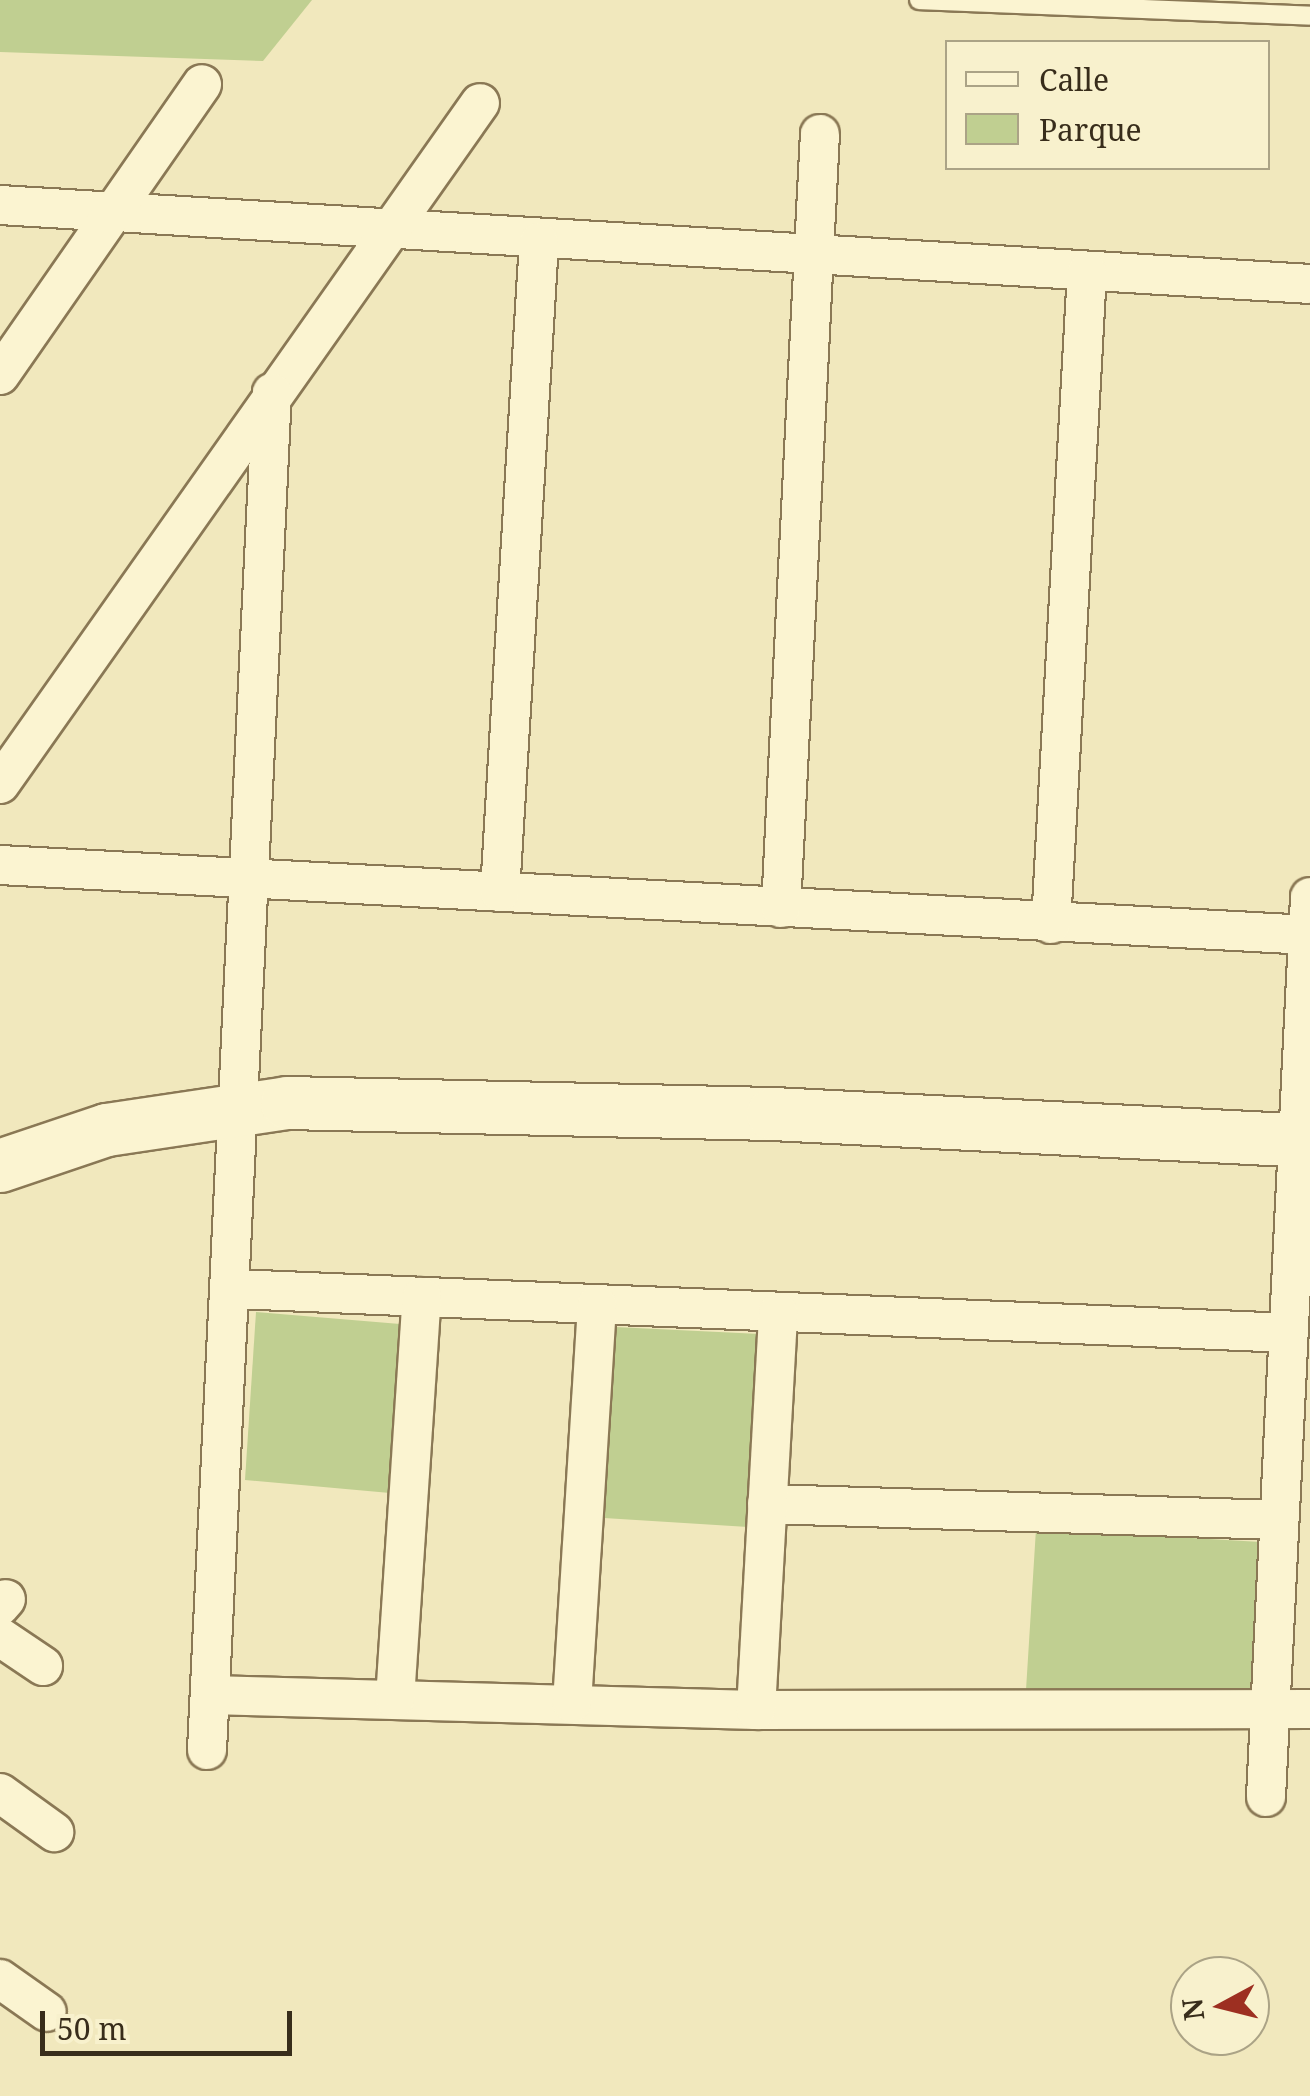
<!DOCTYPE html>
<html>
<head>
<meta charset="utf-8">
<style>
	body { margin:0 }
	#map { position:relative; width:1310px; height:2096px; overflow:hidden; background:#f1e8bd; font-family:"Noto Serif",serif }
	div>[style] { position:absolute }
	.green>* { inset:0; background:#c0cf91 }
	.roads { filter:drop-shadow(2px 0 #8a7855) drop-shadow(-2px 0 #8a7855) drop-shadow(0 2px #8a7855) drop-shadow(0 -2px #8a7855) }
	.lane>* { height:18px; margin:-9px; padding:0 9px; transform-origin:9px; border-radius:9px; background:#fbf4d1 }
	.street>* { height:38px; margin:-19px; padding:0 19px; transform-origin:19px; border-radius:19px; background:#fbf4d1 }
	.secondary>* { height:52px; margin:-26px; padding:0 26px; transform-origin:26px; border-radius:26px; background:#fbf4d1 }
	span { translate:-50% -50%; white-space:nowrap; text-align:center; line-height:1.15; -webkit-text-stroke:8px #f8f1cd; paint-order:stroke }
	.legend { position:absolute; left:945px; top:40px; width:325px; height:130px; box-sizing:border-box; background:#f8f1cd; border:2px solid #aba386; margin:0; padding:12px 18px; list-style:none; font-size:30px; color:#382d1b }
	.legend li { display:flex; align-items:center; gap:20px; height:50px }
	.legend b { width:50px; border:2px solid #aba386 }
	.north { position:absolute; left:1170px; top:1956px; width:100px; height:100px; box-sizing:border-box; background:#f8f1cd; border:2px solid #aba386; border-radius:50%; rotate:263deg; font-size:28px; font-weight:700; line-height:40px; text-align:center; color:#382d1b }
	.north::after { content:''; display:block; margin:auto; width:35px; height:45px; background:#9d2f21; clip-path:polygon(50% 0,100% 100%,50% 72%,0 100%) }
	.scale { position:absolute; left:40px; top:2011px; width:252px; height:45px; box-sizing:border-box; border:5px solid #382d1b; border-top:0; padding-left:12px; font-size:30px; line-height:35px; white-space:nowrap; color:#382d1b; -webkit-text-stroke:8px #f8f1cd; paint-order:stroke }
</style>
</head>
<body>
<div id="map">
	<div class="green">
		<div style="clip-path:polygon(0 0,312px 0,263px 61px,0 52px)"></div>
		<div style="clip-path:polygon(256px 1312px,400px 1324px,390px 1493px,245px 1480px)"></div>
		<div style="clip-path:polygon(615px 1327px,760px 1334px,748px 1527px,604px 1518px)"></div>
		<div style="clip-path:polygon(1036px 1529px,1261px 1542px,1252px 1695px,1026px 1690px)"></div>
	</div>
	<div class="roads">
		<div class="lane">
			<div style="left:919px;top:0;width:391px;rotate:2.3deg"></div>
		</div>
		<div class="street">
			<div style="left:0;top:205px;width:1312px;rotate:3.45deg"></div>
			<div style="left:0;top:375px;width:354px;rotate:-55.2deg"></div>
			<div style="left:0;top:784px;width:833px;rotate:-54.82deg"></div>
			<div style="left:0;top:865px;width:1312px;rotate:3.06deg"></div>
			<div style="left:500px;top:892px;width:651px;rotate:-86.57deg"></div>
			<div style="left:781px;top:908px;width:775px;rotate:-87.12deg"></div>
			<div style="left:1051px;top:924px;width:653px;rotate:-86.84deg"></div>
			<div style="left:235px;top:1289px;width:1054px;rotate:2.39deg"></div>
			<div style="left:767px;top:1504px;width:512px;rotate:1.79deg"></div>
			<div style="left:0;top:1606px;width:9px;rotate:-49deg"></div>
			<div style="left:0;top:1637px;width:52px;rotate:34deg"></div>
			<div style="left:210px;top:1695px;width:546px;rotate:1.57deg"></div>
			<div style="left:756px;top:1710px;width:554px;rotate:-0.1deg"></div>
			<div style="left:395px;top:1699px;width:403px;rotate:-86.2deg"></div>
			<div style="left:572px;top:1703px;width:399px;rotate:-86.4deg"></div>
			<div style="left:756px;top:1710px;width:398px;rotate:-86.8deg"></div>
			<div style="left:207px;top:1750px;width:1359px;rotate:-87.26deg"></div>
			<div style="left:0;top:1793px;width:67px;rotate:35.8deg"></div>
			<div style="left:1266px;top:1797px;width:901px;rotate:-87.2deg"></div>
			<div style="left:0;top:1979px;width:57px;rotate:35.1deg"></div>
		</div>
		<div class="secondary">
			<div style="left:0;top:1166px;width:113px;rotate:-18.6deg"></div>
			<div style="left:107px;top:1130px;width:182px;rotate:-8.5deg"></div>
			<div style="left:287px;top:1103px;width:486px;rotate:1.3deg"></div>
			<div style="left:773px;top:1114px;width:538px;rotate:2.88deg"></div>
		</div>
	</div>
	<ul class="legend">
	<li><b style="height:12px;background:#fbf4d1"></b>Calle</li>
	<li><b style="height:28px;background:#c0cf91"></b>Parque</li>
	</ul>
	<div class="north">N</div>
	<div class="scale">50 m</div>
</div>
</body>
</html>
